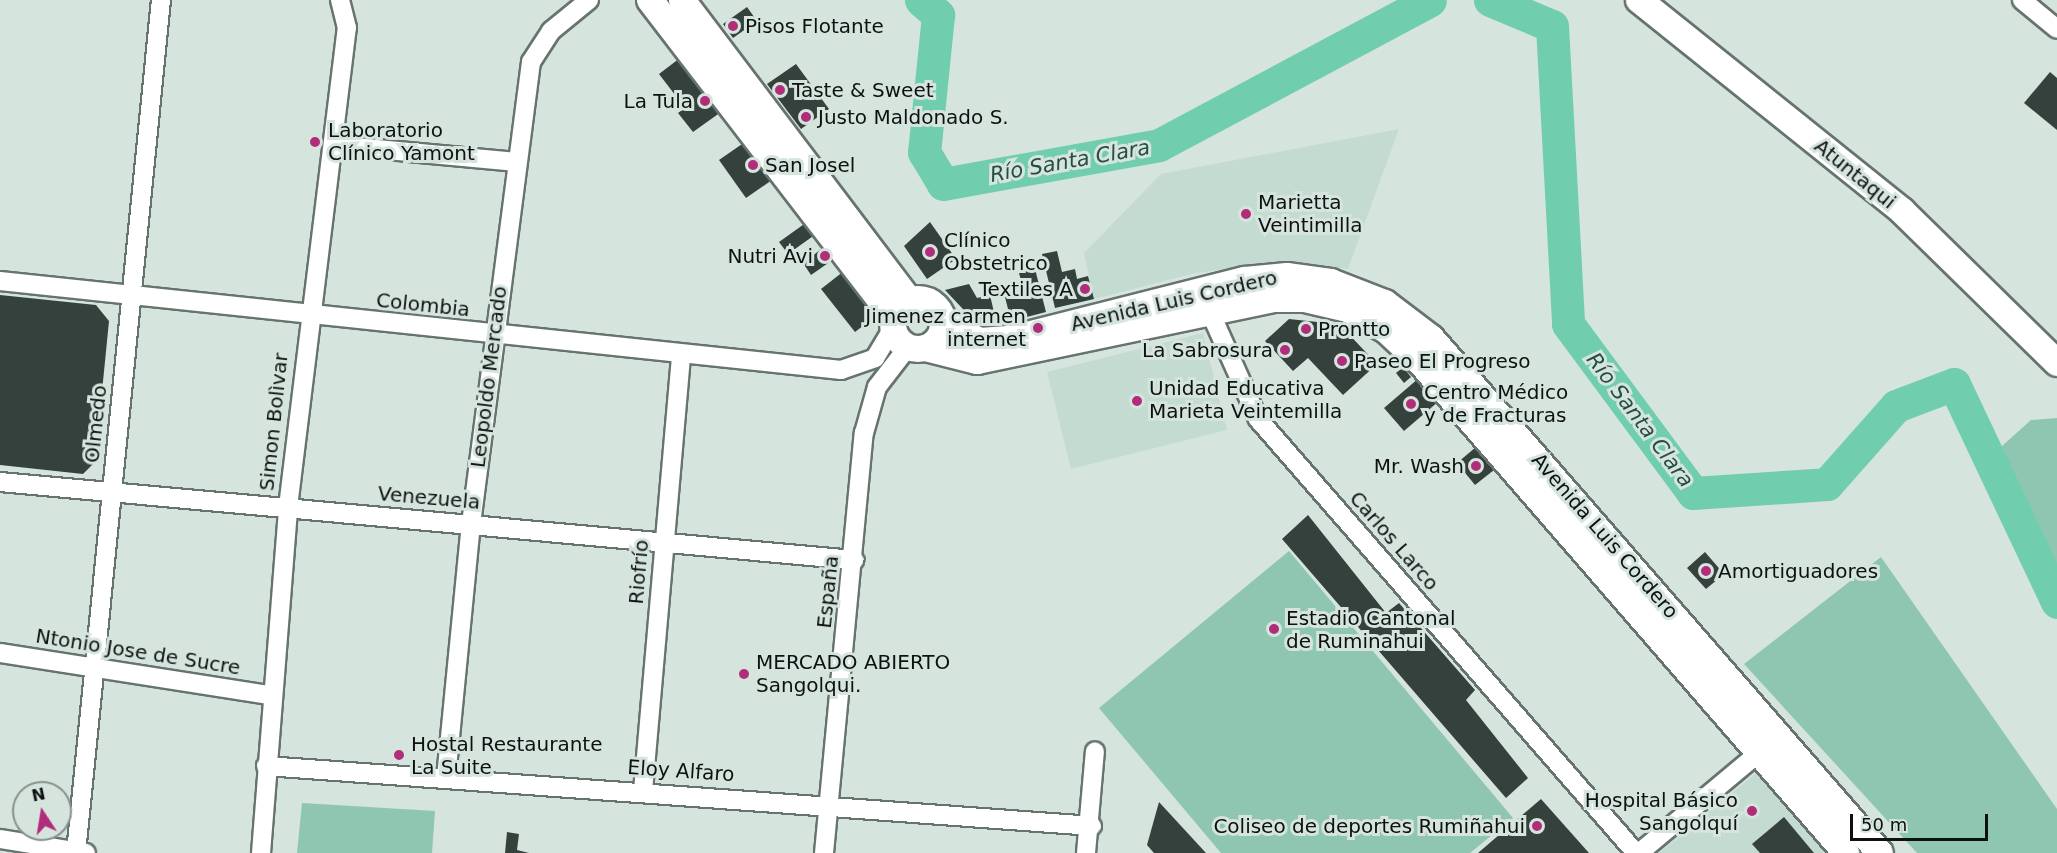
<!DOCTYPE html>
<html>
<head>
<meta charset="utf-8">
<style>
	body { margin:0 }
	#map { position:relative; width:2057px; height:853px; overflow:hidden; background:#d6e4de; font-family:"DejaVu Sans",sans-serif }
	div>[style] { position:absolute }
	.built>* { inset:0; background:#c4dbd2 }
	.green>* { inset:0; background:#8fc6b2 }
	.river>* { height:33px; margin:-16.5px; padding:0 16.5px; transform-origin:16.5px; border-radius:16.5px; background:#70ceaf }
	.building>* { inset:0; background:#35413c }
	.roads { filter:drop-shadow(2px 0 #66736e) drop-shadow(-2px 0 #66736e) drop-shadow(0 2px #66736e) drop-shadow(0 -2px #66736e) }
	.street>* { height:18px; margin:-9px; padding:0 9px; transform-origin:9px; border-radius:9px; background:#fff }
	.secondary>* { height:26px; margin:-13px; padding:0 13px; transform-origin:13px; border-radius:13px; background:#fff }
	.secondary>.ring { margin:-13px; padding:0; box-sizing:content-box; background:none; border:26px solid #fff; border-radius:50% }
	.dots>* { width:16px; height:16px; translate:-50% -50%; box-sizing:border-box; border:3px solid #d6e4de; border-radius:50% }
	span { translate:-50% -50%; white-space:nowrap; text-align:center; line-height:1.15; -webkit-text-stroke:6px #d6e4de; paint-order:stroke }
	.poi-label { font-size:20px; color:#0d1210 }
	.left { translate:0 -50%; text-align:left }
	.right { translate:-100% -50%; text-align:right }
	.street-label { font-size:20px; color:#0d1210 }
	.water-label { font-size:21px; color:#254e41; font-style:italic }
	.north { position:absolute; left:12px; top:781px; width:60px; height:60px; box-sizing:border-box; background:#d6e4de; border:2px solid #86908c; border-radius:50%; rotate:348deg; font-size:16px; font-weight:700; line-height:24px; text-align:center; color:#0d1210 }
	.north::after { content:''; display:block; margin:auto; width:21px; height:27px; background:#b02e79; clip-path:polygon(50% 0,100% 100%,50% 72%,0 100%) }
	.scale { position:absolute; left:1850px; top:814px; width:138px; height:27px; box-sizing:border-box; border:3px solid #0d1210; border-top:0; padding-left:8px; font-size:18px; line-height:21px; white-space:nowrap; color:#0d1210; -webkit-text-stroke:4px #d6e4de; paint-order:stroke }
</style>
</head>
<body>
<div id="map">
	<div class="built">
		<div style="clip-path:polygon(1399px 129px,1348px 269px,1282px 261px,1196px 273px,1094px 299px,1084px 253px,1161px 174px)"></div>
		<div style="clip-path:polygon(1203px 333px,1227px 430px,1071px 469px,1047px 372px)"></div>
		<div style="clip-path:polygon(1760px 770px,1830px 853px,1659px 853px)"></div>
	</div>
	<div class="green">
		<div style="clip-path:polygon(2057px 418px,2057px 614px,2008px 531px,2002px 446px,2031px 420px)"></div>
		<div style="clip-path:polygon(1289px 551px,1513px 818px,1470px 853px,1221px 853px,1099px 708px)"></div>
		<div style="clip-path:polygon(1881px 557px,2057px 809px,2057px 853px,1917px 853px,1744px 664px)"></div>
		<div style="clip-path:polygon(302px 803px,435px 811px,432px 853px,297px 853px)"></div>
	</div>
	<div class="river">
		<div style="left:921px;top:0;width:23px;rotate:41deg"></div>
		<div style="left:938px;top:15px;width:138px;rotate:95.8deg"></div>
		<div style="left:924px;top:152px;width:37px;rotate:59deg"></div>
		<div style="left:943px;top:184px;width:219px;rotate:-10.2deg"></div>
		<div style="left:1159px;top:145px;width:307px;rotate:-28.1deg"></div>
		<div style="left:1490px;top:0;width:67px;rotate:22.8deg"></div>
		<div style="left:1552px;top:26px;width:298px;rotate:86.9deg"></div>
		<div style="left:1568px;top:324px;width:210px;rotate:53.5deg"></div>
		<div style="left:1693px;top:493px;width:134px;rotate:-3.8deg"></div>
		<div style="left:1827px;top:484px;width:104px;rotate:-48.5deg"></div>
		<div style="left:1896px;top:406px;width:62px;rotate:-20.8deg"></div>
		<div style="left:1954px;top:384px;width:241px;rotate:64.7deg"></div>
	</div>
	<div class="building">
		<div style="clip-path:polygon(747px 7px,757px 21px,733px 38px,723px 24px)"></div>
		<div style="clip-path:polygon(680px 58px,721px 112px,693px 132px,678px 113px,685px 108px,659px 74px)"></div>
		<div style="clip-path:polygon(796px 64px,829px 109px,801px 129px,767px 84px)"></div>
		<div style="clip-path:polygon(2050px 72px,2057px 78px,2057px 130px,2024px 103px)"></div>
		<div style="clip-path:polygon(745px 142px,772px 180px,746px 198px,719px 160px)"></div>
		<div style="clip-path:polygon(807px 222px,816px 234px,788px 254px,779px 242px)"></div>
		<div style="clip-path:polygon(930px 222px,956px 259px,927px 279px,904px 246px)"></div>
		<div style="clip-path:polygon(824px 247px,834px 259px,811px 275px,803px 263px)"></div>
		<div style="clip-path:polygon(1057px 251px,1062px 272px,1075px 269px,1077px 279px,1088px 276px,1094px 299px,1055px 308px,1042px 254px)"></div>
		<div style="clip-path:polygon(1035px 269px,1046px 312px,1011px 321px,1004px 293px,1023px 288px,1019px 273px)"></div>
		<div style="clip-path:polygon(844px 271px,877px 315px,855px 332px,821px 289px)"></div>
		<div style="clip-path:polygon(969px 284px,977px 298px,990px 295px,996px 321px,977px 324px,945px 290px)"></div>
		<div style="clip-path:polygon(0 295px,96px 305px,109px 321px,95px 462px,83px 474px,0 465px)"></div>
		<div style="clip-path:polygon(1289px 319px,1327px 323px,1336px 332px,1342px 327px,1377px 364px,1343px 395px,1308px 358px,1293px 371px,1265px 341px)"></div>
		<div style="clip-path:polygon(1403px 367px,1411px 377px,1404px 383px,1396px 373px)"></div>
		<div style="clip-path:polygon(1419px 378px,1439px 401px,1404px 431px,1384px 408px)"></div>
		<div style="clip-path:polygon(1476px 447px,1494px 470px,1475px 485px,1457px 463px)"></div>
		<div style="clip-path:polygon(1308px 515px,1386px 613px,1399px 603px,1475px 690px,1466px 700px,1528px 778px,1506px 798px,1282px 539px)"></div>
		<div style="clip-path:polygon(1705px 552px,1724px 574px,1706px 589px,1687px 568px)"></div>
		<div style="clip-path:polygon(1541px 799px,1589px 853px,1478px 853px)"></div>
		<div style="clip-path:polygon(1159px 802px,1206px 853px,1154px 853px,1147px 845px)"></div>
		<div style="clip-path:polygon(1784px 817px,1814px 853px,1760px 853px,1752px 844px)"></div>
		<div style="clip-path:polygon(507px 832px,519px 834px,517px 850px,529px 853px,505px 853px)"></div>
	</div>
	<div class="roads">
		<div class="street">
			<div style="left:2022px;top:0;width:45px;rotate:39.6deg"></div>
			<div style="left:334px;top:145px;width:183px;rotate:5.3deg"></div>
			<div style="left:0;top:281px;width:846px;rotate:6.04deg"></div>
			<div style="left:841px;top:370px;width:36px;rotate:-19deg"></div>
			<div style="left:875px;top:358px;width:35px;rotate:-59deg"></div>
			<div style="left:1206px;top:303px;width:127px;rotate:65.9deg"></div>
			<div style="left:1258px;top:419px;width:576px;rotate:48.95deg"></div>
			<div style="left:0;top:482px;width:858px;rotate:5.22deg"></div>
			<div style="left:0;top:653px;width:272px;rotate:8.9deg"></div>
			<div style="left:266px;top:766px;width:828px;rotate:4.15deg"></div>
			<div style="left:446px;top:778px;width:255px;rotate:-84.4deg"></div>
			<div style="left:471px;top:524px;width:466px;rotate:-82.6deg"></div>
			<div style="left:531px;top:62px;width:37px;rotate:-57deg"></div>
			<div style="left:551px;top:31px;width:49px;rotate:-39.2deg"></div>
			<div style="left:643px;top:791px;width:436px;rotate:-85deg"></div>
			<div style="left:0;top:839px;width:87px;rotate:9.2deg"></div>
			<div style="left:76px;top:853px;width:857px;rotate:-84.31deg"></div>
			<div style="left:261px;top:853px;width:347px;rotate:-85.5deg"></div>
			<div style="left:288px;top:507px;width:483px;rotate:-83deg"></div>
			<div style="left:347px;top:28px;width:29px;rotate:-104deg"></div>
			<div style="left:824px;top:853px;width:422px;rotate:-84.6deg"></div>
			<div style="left:864px;top:433px;width:48px;rotate:-74.2deg"></div>
			<div style="left:877px;top:387px;width:51px;rotate:-52.2deg"></div>
			<div style="left:1086px;top:853px;width:102px;rotate:-85deg"></div>
			<div style="left:1639px;top:853px;width:167px;rotate:-39.9deg"></div>
		</div>
		<div class="secondary">
			<div style="left:650px;top:0;width:401px;rotate:52.5deg"></div>
			<div style="left:682px;top:0;width:376px;rotate:52.9deg"></div>
			<div style="left:1639px;top:0;width:337px;rotate:38.7deg"></div>
			<div style="left:1902px;top:211px;width:217px;rotate:44.4deg"></div>
			<div class="ring" style="left:893px;top:299px;width:24px;height:24px"></div>
			<div style="left:943px;top:322px;width:42px;rotate:27.2deg"></div>
			<div style="left:980px;top:341px;width:31px;rotate:-4deg"></div>
			<div style="left:1011px;top:339px;width:241px;rotate:-14.2deg"></div>
			<div style="left:1245px;top:280px;width:42px;rotate:-5.4deg"></div>
			<div style="left:1287px;top:276px;width:44px;rotate:7.8deg"></div>
			<div style="left:1331px;top:282px;width:58px;rotate:21.3deg"></div>
			<div style="left:1385px;top:303px;width:58px;rotate:37.3deg"></div>
			<div style="left:1431px;top:338px;width:683px;rotate:48.92deg"></div>
			<div style="left:925px;top:348px;width:54px;rotate:14deg"></div>
			<div style="left:977px;top:361px;width:302px;rotate:-11.8deg"></div>
			<div style="left:1273px;top:299px;width:32px"></div>
			<div style="left:1305px;top:299px;width:44px;rotate:13.1deg"></div>
			<div style="left:1348px;top:309px;width:43px;rotate:28.9deg"></div>
			<div style="left:1386px;top:330px;width:48px;rotate:43.3deg"></div>
			<div style="left:1421px;top:363px;width:649px;rotate:49.06deg"></div>
		</div>
	</div>
	<div class="dots">
		<div style="left:733px;top:26px;background:#b02e79"></div>
		<div style="left:780px;top:90px;background:#b02e79"></div>
		<div style="left:705px;top:101px;background:#b02e79"></div>
		<div style="left:806px;top:117px;background:#b02e79"></div>
		<div style="left:315px;top:142px;background:#b02e79"></div>
		<div style="left:753px;top:165px;background:#b02e79"></div>
		<div style="left:1246px;top:214px;background:#b02e79"></div>
		<div style="left:930px;top:252px;background:#b02e79"></div>
		<div style="left:825px;top:256px;background:#b02e79"></div>
		<div style="left:1085px;top:289px;background:#b02e79"></div>
		<div style="left:1038px;top:328px;background:#b02e79"></div>
		<div style="left:1306px;top:329px;background:#b02e79"></div>
		<div style="left:1285px;top:350px;background:#b02e79"></div>
		<div style="left:1342px;top:361px;background:#b02e79"></div>
		<div style="left:1137px;top:401px;background:#b02e79"></div>
		<div style="left:1411px;top:404px;background:#b02e79"></div>
		<div style="left:1476px;top:466px;background:#b02e79"></div>
		<div style="left:1706px;top:571px;background:#b02e79"></div>
		<div style="left:1274px;top:629px;background:#b02e79"></div>
		<div style="left:744px;top:674px;background:#b02e79"></div>
		<div style="left:399px;top:755px;background:#b02e79"></div>
		<div style="left:1752px;top:811px;background:#b02e79"></div>
		<div style="left:1537px;top:826px;background:#b02e79"></div>
	</div>
	<div class="poi-label">
		<span class="left" style="left:745px;top:26px">Pisos Flotante</span>
		<span class="left" style="left:792px;top:90px">Taste &amp; Sweet</span>
		<span class="right" style="left:693px;top:101px">La Tula</span>
		<span class="left" style="left:818px;top:117px">Justo Maldonado S.</span>
		<span class="left" style="left:328px;top:142px">Laboratorio<br>Clínico Yamont</span>
		<span class="left" style="left:765px;top:165px">San Josel</span>
		<span class="left" style="left:1258px;top:214px">Marietta<br>Veintimilla</span>
		<span class="left" style="left:944px;top:252px">Clínico<br>Obstetrico</span>
		<span class="right" style="left:813px;top:256px">Nutri Avi</span>
		<span class="right" style="left:1073px;top:289px">Textiles A</span>
		<span class="right" style="left:1026px;top:328px">Jimenez carmen<br>internet</span>
		<span class="left" style="left:1318px;top:329px">Prontto</span>
		<span class="right" style="left:1273px;top:350px">La Sabrosura</span>
		<span class="left" style="left:1354px;top:361px">Paseo El Progreso</span>
		<span class="left" style="left:1149px;top:400px">Unidad Educativa<br>Marieta Veintemilla</span>
		<span class="left" style="left:1424px;top:404px">Centro Médico<br>y de Fracturas</span>
		<span class="right" style="left:1464px;top:466px">Mr. Wash</span>
		<span class="left" style="left:1718px;top:571px">Amortiguadores</span>
		<span class="left" style="left:1286px;top:630px">Estadio Cantonal<br>de Ruminahui</span>
		<span class="left" style="left:756px;top:674px">MERCADO ABIERTO<br>Sangolqui.</span>
		<span class="left" style="left:411px;top:756px">Hostal Restaurante<br>La Suite</span>
		<span class="right" style="left:1738px;top:812px">Hospital Básico<br>Sangolquí</span>
		<span class="right" style="left:1525px;top:826px">Coliseo de deportes Rumiñahui</span>
	</div>
	<div class="street-label">
		<span style="left:1855px;top:174px;rotate:39deg">Atuntaqui</span>
		<span style="left:1174px;top:301px;rotate:-13deg">Avenida Luis Cordero</span>
		<span style="left:423px;top:305px;rotate:6deg">Colombia</span>
		<span style="left:489px;top:377px;rotate:-83deg">Leopoldo Mercado</span>
		<span style="left:274px;top:422px;rotate:-84deg">Simon Bolìvar</span>
		<span style="left:96px;top:424px;rotate:-84deg">Olmedo</span>
		<span style="left:429px;top:498px;rotate:5deg">Venezuela</span>
		<span style="left:1605px;top:536px;rotate:49deg">Avenida Luis Cordero</span>
		<span style="left:1394px;top:541px;rotate:49deg">Carlos Larco</span>
		<span style="left:639px;top:572px;rotate:-85deg">Riofrío</span>
		<span style="left:828px;top:592px;rotate:-84deg">España</span>
		<span style="left:138px;top:652px;rotate:9deg">Ntonio Jose de Sucre</span>
		<span style="left:681px;top:771px;rotate:4deg">Eloy Alfaro</span>
	</div>
	<div class="water-label">
		<span style="left:1070px;top:161px;rotate:-10deg">Río Santa Clara</span>
		<span style="left:1640px;top:420px;rotate:53deg">Río Santa Clara</span>
	</div>
	<div class="north">N</div>
	<div class="scale">50 m</div>
</div>
</body>
</html>
